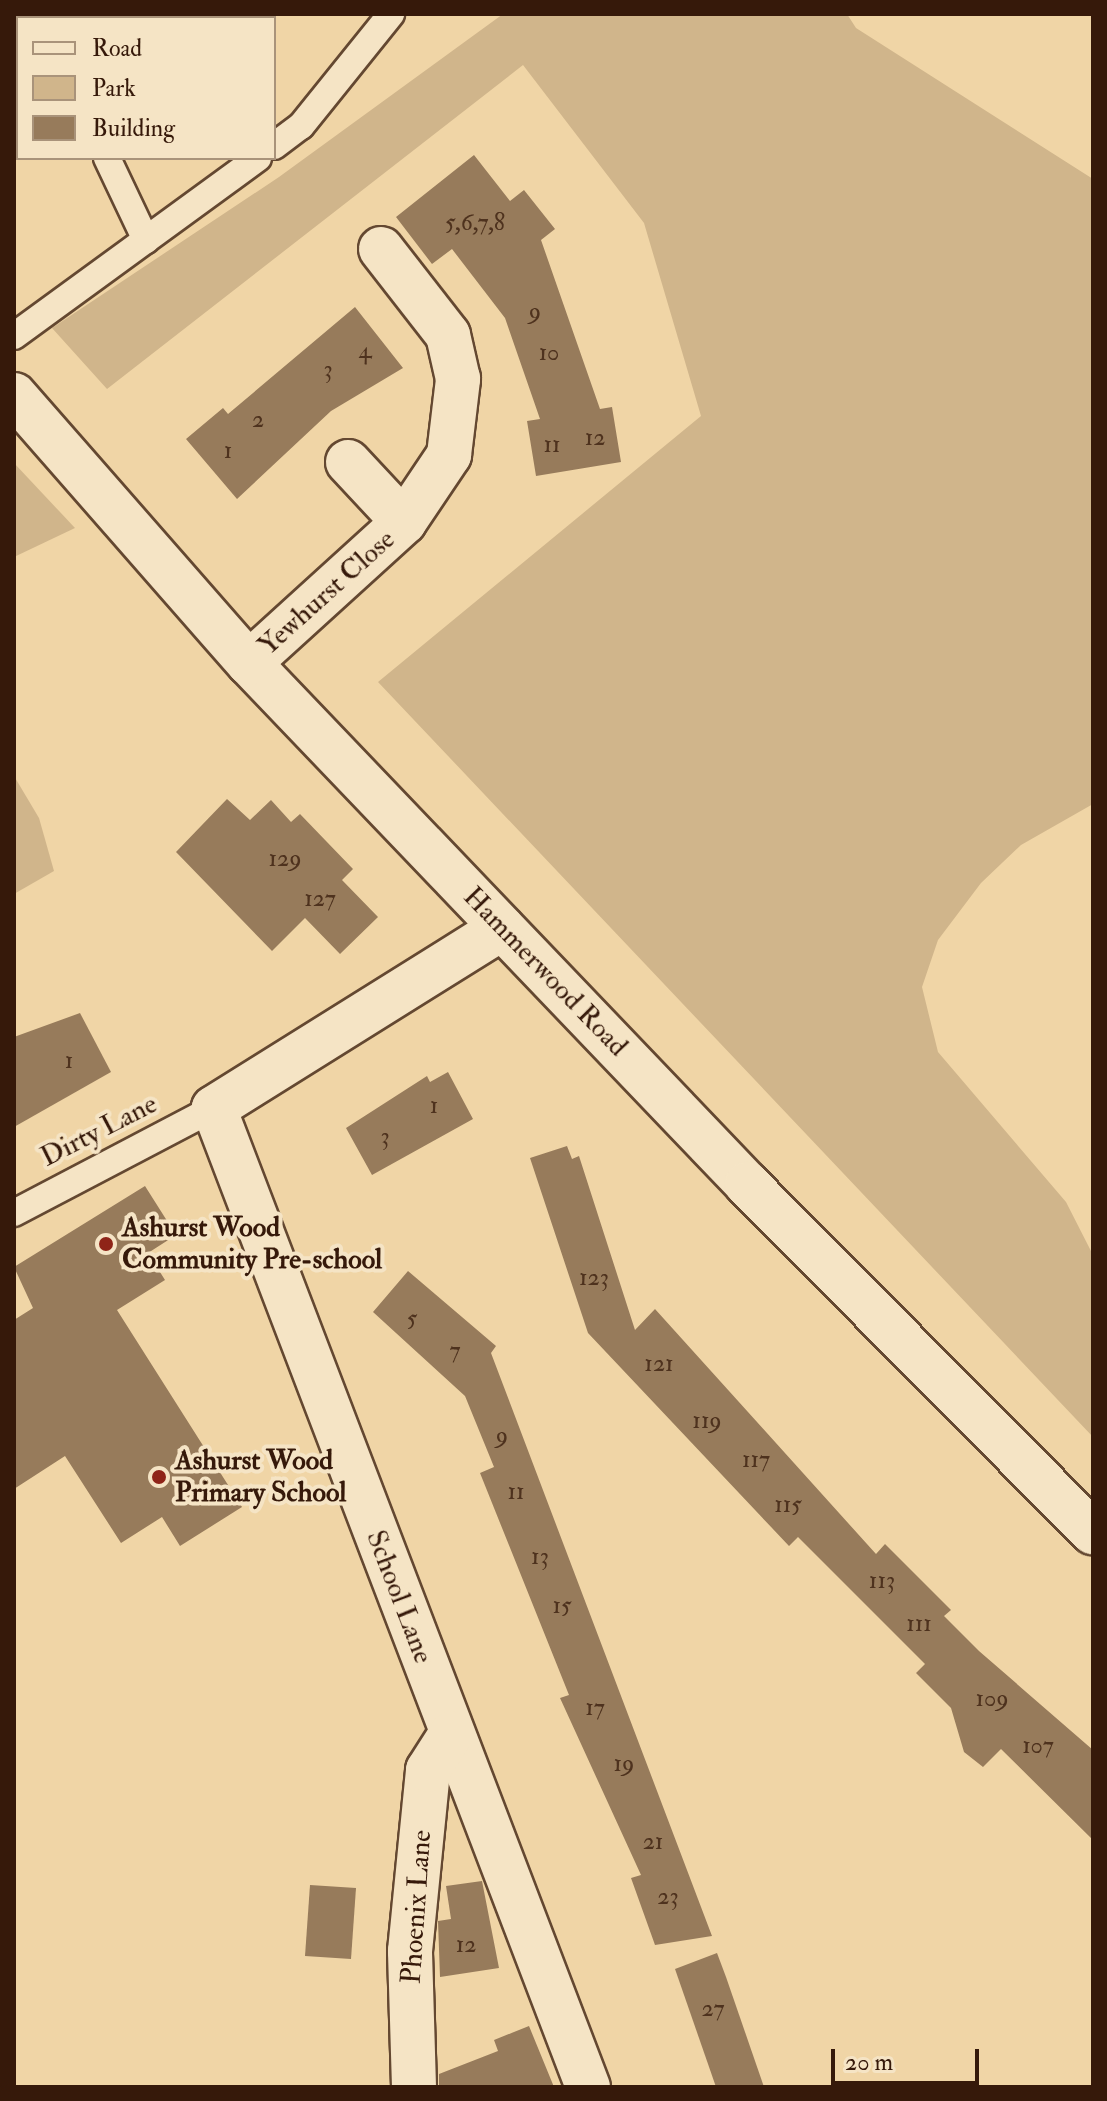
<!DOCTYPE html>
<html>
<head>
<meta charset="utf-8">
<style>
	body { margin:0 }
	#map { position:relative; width:1107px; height:2101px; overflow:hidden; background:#f0d5a6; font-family:"IM FELL Double Pica",serif }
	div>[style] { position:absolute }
	.green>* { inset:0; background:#d0b58b }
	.building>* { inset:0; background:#977b5b }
	.roads { filter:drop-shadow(2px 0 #644831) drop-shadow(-2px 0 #644831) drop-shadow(0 2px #644831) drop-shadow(0 -2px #644831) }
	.service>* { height:26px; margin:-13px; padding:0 13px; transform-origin:13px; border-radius:13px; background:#f5e4c5 }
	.minor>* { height:44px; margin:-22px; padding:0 22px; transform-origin:22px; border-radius:22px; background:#f5e4c5 }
	.dots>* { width:22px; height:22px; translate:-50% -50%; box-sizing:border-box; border:4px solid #f5e4c5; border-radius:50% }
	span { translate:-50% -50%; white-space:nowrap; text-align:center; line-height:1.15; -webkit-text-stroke:8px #f5e4c5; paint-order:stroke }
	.number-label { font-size:24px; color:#4e321e }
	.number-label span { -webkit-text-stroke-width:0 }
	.street-label { font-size:28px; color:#36190a }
	.poi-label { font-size:28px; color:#36190a; font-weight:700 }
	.left { translate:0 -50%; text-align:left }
	.frame { position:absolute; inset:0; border:16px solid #36190a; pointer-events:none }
	.legend { position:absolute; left:16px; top:16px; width:260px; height:144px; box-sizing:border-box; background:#f5e4c5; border:2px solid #a9937a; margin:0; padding:10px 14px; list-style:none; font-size:24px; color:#36190a }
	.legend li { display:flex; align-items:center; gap:16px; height:40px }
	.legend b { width:40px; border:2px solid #a9937a }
	.scale { position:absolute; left:831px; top:2049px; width:148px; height:36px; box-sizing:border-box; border:4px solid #36190a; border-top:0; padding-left:10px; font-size:24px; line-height:28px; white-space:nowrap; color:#36190a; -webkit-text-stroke:6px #f5e4c5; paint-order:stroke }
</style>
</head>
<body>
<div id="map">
	<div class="green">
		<div style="clip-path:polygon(503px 14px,847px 14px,856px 28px,1093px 179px,1093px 804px,1021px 845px,981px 883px,938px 940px,922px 987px,938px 1052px,1066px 1202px,1093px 1255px,1093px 1437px,378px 682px,701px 416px,644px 223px,523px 65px,107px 389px,52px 328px,279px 177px)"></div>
		<div style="clip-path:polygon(14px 463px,75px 528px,14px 557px)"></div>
		<div style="clip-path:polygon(14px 776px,39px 818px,54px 871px,14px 894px)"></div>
	</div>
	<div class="building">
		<div style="clip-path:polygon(474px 155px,510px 201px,524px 190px,555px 229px,541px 240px,600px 409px,612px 407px,621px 462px,536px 476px,527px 421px,540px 419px,505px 318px,452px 249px,432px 264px,396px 217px)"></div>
		<div style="clip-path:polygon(355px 307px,403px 368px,331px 411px,237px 499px,186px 439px,223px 408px,228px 414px)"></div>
		<div style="clip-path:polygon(227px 799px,250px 820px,271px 800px,291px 822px,300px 814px,353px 869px,342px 880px,378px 917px,340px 954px,305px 918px,272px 951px,176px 852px)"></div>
		<div style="clip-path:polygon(80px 1013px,111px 1072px,14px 1127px,14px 1037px)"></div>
		<div style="clip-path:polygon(448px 1072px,473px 1119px,372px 1175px,346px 1128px,427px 1076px,430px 1082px)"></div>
		<div style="clip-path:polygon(567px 1146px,572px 1159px,579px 1156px,635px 1330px,655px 1309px,876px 1554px,885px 1544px,951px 1610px,944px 1616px,979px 1651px,1093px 1750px,1093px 1840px,1001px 1749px,983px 1767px,964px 1752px,951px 1708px,916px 1673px,925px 1664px,798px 1537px,789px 1546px,588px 1333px,530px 1158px)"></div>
		<div style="clip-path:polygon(145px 1186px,176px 1235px,148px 1253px,165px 1280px,117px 1310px,242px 1507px,180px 1546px,162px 1517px,121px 1543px,65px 1456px,14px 1489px,14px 1320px,33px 1308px,14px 1267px)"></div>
		<div style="clip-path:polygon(408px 1271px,496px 1346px,491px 1353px,712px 1936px,655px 1945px,631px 1878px,641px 1875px,560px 1698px,569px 1695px,480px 1473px,494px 1467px,465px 1396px,373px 1312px)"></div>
		<div style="clip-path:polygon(482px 1881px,499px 1968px,440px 1977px,438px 1921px,451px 1919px,446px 1886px)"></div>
		<div style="clip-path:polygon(310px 1885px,356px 1888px,351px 1959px,305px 1956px)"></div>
		<div style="clip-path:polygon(717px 1953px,726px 1977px,764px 2087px,716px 2087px,675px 1969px)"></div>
		<div style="clip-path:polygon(529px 2026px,554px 2087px,439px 2087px,439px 2074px,498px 2051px,494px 2040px)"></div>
	</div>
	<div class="roads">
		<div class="service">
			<div style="left:67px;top:18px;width:4px;rotate:-63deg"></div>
			<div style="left:274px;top:146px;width:34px;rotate:-37deg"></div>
			<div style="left:301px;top:126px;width:144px;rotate:-51.2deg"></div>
			<div style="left:107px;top:158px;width:91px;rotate:64.6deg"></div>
			<div style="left:14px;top:336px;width:302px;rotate:-36.1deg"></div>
			<div style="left:14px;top:1213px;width:226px;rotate:-27.7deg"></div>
		</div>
		<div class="minor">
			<div style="left:14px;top:395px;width:356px;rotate:48.8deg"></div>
			<div style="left:249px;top:663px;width:721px;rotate:46.29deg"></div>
			<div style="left:747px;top:1184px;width:491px;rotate:45.2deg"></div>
			<div style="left:348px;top:462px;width:82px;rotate:47deg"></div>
			<div style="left:249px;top:663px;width:210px;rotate:-42.3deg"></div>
			<div style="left:404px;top:522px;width:81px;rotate:-56.1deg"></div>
			<div style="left:449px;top:455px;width:77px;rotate:-83.2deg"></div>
			<div style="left:458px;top:379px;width:45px;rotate:-102.8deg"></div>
			<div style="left:448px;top:335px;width:109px;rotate:-127.9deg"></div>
			<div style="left:502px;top:928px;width:340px;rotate:148deg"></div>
			<div style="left:214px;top:1108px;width:1048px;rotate:69.09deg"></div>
			<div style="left:414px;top:2087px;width:136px;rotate:-91.7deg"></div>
			<div style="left:410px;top:1951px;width:182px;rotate:-84.3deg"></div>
			<div style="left:428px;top:1770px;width:43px;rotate:-57.4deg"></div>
		</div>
	</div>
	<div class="dots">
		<div style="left:106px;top:1244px;background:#8f2418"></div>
		<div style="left:159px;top:1477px;background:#8f2418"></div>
	</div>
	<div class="number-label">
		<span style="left:475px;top:223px">5,6,7,8</span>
		<span style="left:535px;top:312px">9</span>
		<span style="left:365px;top:351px">4</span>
		<span style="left:549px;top:353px">10</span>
		<span style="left:328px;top:370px">3</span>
		<span style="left:258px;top:420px">2</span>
		<span style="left:595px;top:438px">12</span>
		<span style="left:552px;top:445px">11</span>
		<span style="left:228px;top:451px">1</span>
		<span style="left:285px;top:859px">129</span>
		<span style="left:320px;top:899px">127</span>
		<span style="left:69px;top:1061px">1</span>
		<span style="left:434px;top:1106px">1</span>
		<span style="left:385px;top:1137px">3</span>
		<span style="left:594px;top:1278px">123</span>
		<span style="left:412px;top:1319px">5</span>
		<span style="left:455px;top:1351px">7</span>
		<span style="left:659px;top:1364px">121</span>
		<span style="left:707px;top:1421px">119</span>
		<span style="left:502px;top:1436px">9</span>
		<span style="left:756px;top:1460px">117</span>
		<span style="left:516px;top:1492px">11</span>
		<span style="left:788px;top:1505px">115</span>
		<span style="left:540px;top:1557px">13</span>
		<span style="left:882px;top:1581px">113</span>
		<span style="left:562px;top:1606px">15</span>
		<span style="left:919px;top:1624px">111</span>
		<span style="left:992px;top:1699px">109</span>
		<span style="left:595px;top:1708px">17</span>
		<span style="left:1038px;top:1746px">107</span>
		<span style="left:624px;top:1764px">19</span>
		<span style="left:653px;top:1842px">21</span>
		<span style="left:668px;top:1897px">23</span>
		<span style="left:466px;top:1945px">12</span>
		<span style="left:713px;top:2009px">27</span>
	</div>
	<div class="street-label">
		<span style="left:327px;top:593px;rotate:-42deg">Yewhurst Close</span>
		<span style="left:545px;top:972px;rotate:46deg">Hammerwood Road</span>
		<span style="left:99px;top:1131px;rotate:-27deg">Dirty Lane</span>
		<span style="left:399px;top:1597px;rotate:69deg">School Lane</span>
		<span style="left:417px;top:1907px;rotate:-86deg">Phoenix Lane</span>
	</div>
	<div class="poi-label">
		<span class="left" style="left:122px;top:1244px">Ashurst Wood<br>Community Pre-school</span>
		<span class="left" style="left:175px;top:1477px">Ashurst Wood<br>Primary School</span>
	</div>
	<div class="frame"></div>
	<ul class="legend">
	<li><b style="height:10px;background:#f5e4c5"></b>Road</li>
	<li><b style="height:22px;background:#d0b58b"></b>Park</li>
	<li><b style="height:22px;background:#977b5b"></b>Building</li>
	</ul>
	<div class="scale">20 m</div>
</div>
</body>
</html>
